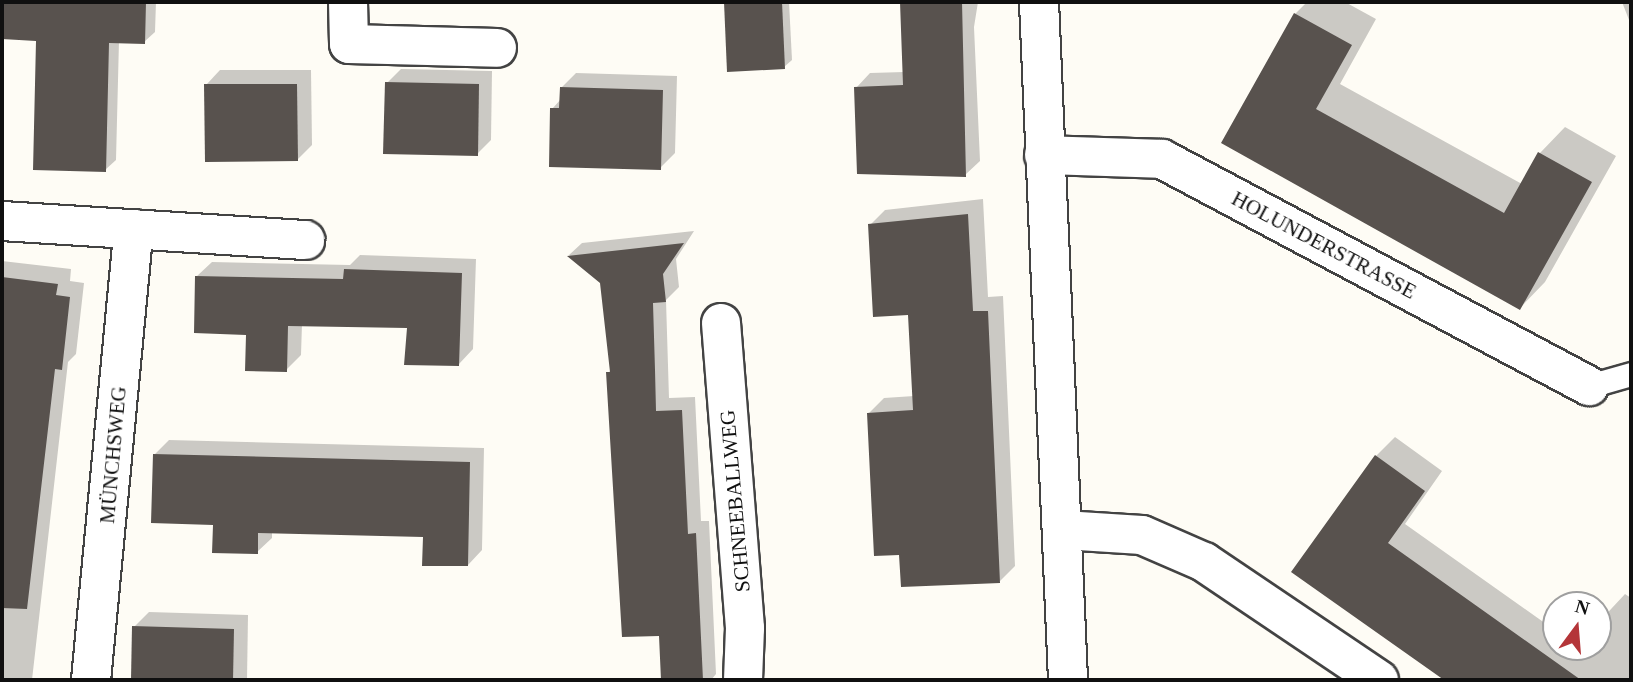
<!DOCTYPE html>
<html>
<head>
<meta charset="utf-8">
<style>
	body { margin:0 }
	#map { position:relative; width:1633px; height:682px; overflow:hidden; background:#fefcf5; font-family:Georgia,serif }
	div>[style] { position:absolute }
	.shadow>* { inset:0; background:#0003 }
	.building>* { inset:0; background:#58524e }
	.roads { filter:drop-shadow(2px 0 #434343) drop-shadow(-2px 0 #434343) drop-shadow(0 2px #434343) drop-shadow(0 -2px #434343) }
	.lane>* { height:23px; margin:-11.5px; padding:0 11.5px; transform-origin:11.5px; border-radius:11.5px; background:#fff }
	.street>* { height:38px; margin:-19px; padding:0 19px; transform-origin:19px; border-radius:19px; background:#fff }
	span { translate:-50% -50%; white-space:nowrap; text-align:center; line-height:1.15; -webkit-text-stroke:7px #fff; paint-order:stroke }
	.street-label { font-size:21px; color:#101010 }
	.frame { position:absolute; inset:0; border:4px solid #101010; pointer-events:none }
	.north { position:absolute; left:1542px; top:591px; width:70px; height:70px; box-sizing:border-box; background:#fff; border:2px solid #9f9f9f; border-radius:50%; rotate:16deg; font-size:19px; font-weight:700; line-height:28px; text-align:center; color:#101010 }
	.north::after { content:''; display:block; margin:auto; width:24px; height:32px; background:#b43539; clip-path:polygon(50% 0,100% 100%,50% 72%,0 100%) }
</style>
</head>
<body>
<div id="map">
	<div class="shadow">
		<div style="clip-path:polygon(2px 2px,156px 2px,155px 32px,144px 42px,119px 41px,116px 160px,105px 170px,38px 39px,2px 38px)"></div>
		<div style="clip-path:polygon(726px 2px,789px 2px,792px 60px,784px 67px,729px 71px)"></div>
		<div style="clip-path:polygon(901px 2px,978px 2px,974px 27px,980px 161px,965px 175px,856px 88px,870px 73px,904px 72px)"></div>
		<div style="clip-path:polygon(1307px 2px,1345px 2px,1376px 19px,1340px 84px,1522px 184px,1540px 153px,1565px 127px,1616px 156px,1545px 282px,1520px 308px,1223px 143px,1295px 14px)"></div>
		<div style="clip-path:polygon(1622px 2px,1631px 2px,1631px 25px)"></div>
		<div style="clip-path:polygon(401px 69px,492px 71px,491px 140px,477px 154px,387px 83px)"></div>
		<div style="clip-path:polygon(220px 70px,311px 70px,312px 145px,298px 159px,206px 85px)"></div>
		<div style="clip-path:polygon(576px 73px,677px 76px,675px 153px,660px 168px,552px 109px,561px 99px,562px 87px)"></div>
		<div style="clip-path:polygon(983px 199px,988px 297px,1003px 296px,1015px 566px,1000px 581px,900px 553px,869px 413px,884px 398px,914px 396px,910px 313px,870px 225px,885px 210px)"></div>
		<div style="clip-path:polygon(694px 231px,676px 259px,679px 287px,666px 300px,669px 398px,695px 397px,701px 521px,709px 521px,716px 674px,711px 680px,662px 680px,661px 634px,608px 373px,611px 370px,601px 282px,569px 255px,582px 243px)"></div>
		<div style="clip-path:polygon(360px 255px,476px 259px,473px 349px,459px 364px,409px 327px,302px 324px,301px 355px,286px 370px,197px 276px,212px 262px,350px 265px)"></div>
		<div style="clip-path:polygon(2px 261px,71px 269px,70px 281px,84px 283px,76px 354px,68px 362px,32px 680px,2px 680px)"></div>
		<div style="clip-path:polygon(1395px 437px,1442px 471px,1405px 524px,1556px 631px,1556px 647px,1598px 647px,1598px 623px,1625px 594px,1631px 598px,1631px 680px,1448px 680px,1293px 571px,1376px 456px)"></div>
		<div style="clip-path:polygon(169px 440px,484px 448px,482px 550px,468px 565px,425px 535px,272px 531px,272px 538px,257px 552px,214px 523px,155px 454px)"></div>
		<div style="clip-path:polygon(149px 612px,248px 615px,247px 680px,132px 680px,134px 627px)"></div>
	</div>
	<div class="building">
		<div style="clip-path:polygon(2px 2px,146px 2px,145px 44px,109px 43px,106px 172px,33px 170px,36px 41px,2px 39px)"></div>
		<div style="clip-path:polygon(724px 2px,782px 2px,785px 69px,727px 72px)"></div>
		<div style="clip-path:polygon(900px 2px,962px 2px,966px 177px,857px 174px,854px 87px,903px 85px)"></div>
		<div style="clip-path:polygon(1294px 13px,1352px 45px,1316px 109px,1504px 213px,1538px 152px,1592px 182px,1520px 310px,1221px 143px)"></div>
		<div style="clip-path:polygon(385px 82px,479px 84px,478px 156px,383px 154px)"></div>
		<div style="clip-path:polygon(204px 84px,297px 84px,298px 161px,205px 162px)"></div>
		<div style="clip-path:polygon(560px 87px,663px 90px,661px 170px,549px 167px,550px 108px,559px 108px)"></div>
		<div style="clip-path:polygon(968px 214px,973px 311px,988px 311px,1000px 583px,901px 587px,899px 555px,874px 556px,867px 413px,913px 410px,908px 315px,873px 317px,868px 224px)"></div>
		<div style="clip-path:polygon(684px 243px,663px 274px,666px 302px,653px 303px,655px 370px,656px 411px,682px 410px,688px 534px,696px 533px,703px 680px,661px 680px,659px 636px,622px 637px,606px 372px,610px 372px,600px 283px,567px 256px)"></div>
		<div style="clip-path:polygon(344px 269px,462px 273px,459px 366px,404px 365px,407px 328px,288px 326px,287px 372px,245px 371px,246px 335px,194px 333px,195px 276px,343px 279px)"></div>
		<div style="clip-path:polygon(2px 277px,58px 284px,56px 295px,70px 297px,62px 370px,55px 369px,27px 609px,2px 608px)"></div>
		<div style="clip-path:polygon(153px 454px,470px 462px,468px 566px,422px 566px,423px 537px,258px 533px,258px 554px,212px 553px,213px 525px,151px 523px)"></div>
		<div style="clip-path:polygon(1375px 455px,1425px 491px,1388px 543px,1581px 680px,1444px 680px,1291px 572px)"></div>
		<div style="clip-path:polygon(132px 626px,234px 629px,233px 680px,131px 680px)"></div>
	</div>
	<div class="roads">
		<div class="lane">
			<div style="left:1589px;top:386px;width:44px;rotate:-15.9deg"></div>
		</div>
		<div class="street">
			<div style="left:348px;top:2px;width:42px;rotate:88.6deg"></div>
			<div style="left:349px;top:44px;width:148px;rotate:1.5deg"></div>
			<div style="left:1039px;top:2px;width:679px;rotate:87.55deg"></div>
			<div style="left:1044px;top:155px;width:118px;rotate:1.9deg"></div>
			<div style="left:1162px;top:159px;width:484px;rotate:28deg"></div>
			<div style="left:2px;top:221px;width:304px;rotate:3.6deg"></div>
			<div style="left:721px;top:323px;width:306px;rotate:85.5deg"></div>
			<div style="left:745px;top:628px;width:52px;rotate:92.2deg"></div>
			<div style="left:1063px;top:530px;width:79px;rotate:3.6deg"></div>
			<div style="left:1142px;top:535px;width:68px;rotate:23.5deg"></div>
			<div style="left:1204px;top:562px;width:211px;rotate:34deg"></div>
			<div style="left:91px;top:680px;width:453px;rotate:-84.6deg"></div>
		</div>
	</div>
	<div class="street-label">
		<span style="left:1324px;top:245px;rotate:28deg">HOLUNDERSTRASSE</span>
		<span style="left:113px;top:455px;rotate:-85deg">MÜNCHSWEG</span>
		<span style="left:735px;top:501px;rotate:-95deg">SCHNEEBALLWEG</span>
	</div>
	<div class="frame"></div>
	<div class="north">N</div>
</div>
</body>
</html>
